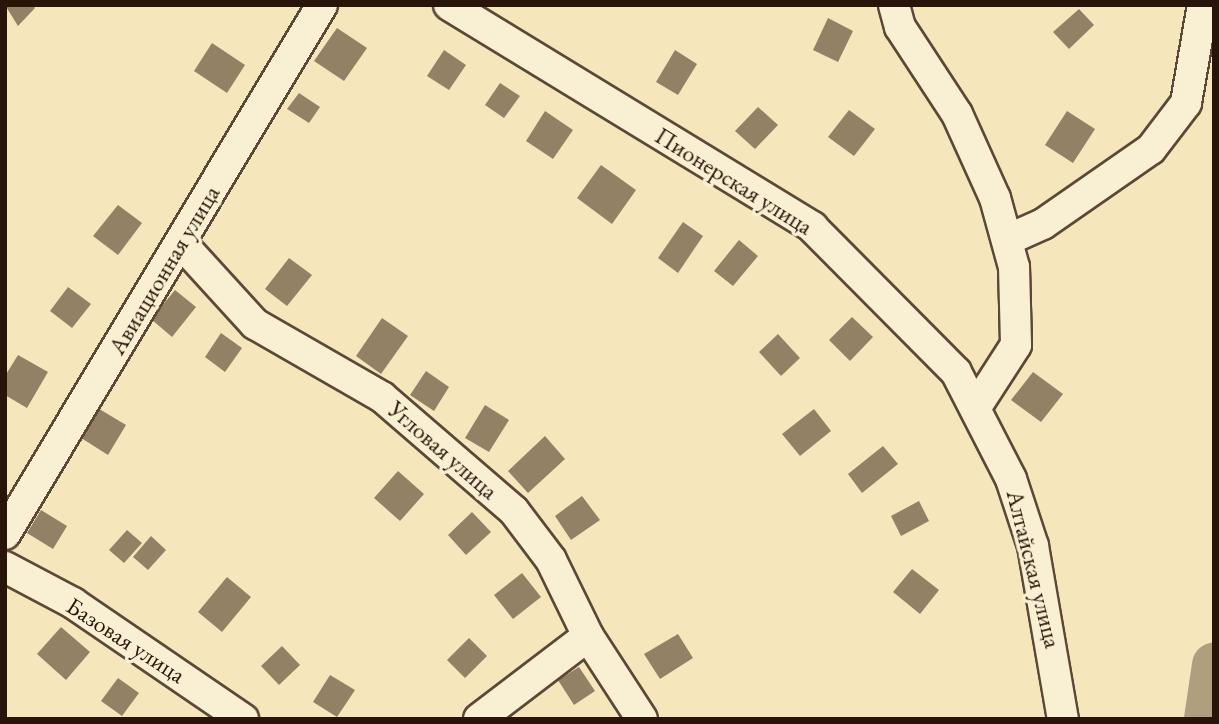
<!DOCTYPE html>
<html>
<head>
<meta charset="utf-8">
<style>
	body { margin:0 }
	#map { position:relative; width:1219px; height:724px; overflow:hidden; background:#f6e6bc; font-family:"EB Garamond",serif }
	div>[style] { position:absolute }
	.river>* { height:44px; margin:-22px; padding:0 22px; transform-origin:22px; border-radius:22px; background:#b09f7f }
	.building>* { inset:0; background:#938166 }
	.roads { filter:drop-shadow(2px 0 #5c4836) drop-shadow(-2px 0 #5c4836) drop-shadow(0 2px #5c4836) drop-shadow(0 -2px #5c4836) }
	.minor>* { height:30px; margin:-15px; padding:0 15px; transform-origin:15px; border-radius:15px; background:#f9efd3 }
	span { translate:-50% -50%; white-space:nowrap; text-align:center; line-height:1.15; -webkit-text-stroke:7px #f9efd3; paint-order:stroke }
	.street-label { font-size:24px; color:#281409 }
	.frame { position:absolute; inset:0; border:7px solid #281409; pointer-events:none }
</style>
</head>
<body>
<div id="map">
	<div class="river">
		<div style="left:1206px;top:719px;width:55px;rotate:-81.6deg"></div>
	</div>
	<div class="building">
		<div style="clip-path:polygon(5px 5px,33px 5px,35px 8px,18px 26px)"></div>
		<div style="clip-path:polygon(1079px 9px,1094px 25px,1069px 49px,1053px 32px)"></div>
		<div style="clip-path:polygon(828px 18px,853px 31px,838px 62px,813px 50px)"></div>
		<div style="clip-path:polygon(337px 28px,367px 48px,344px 81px,314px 61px)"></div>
		<div style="clip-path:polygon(212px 43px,245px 65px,227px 93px,194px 71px)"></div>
		<div style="clip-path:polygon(444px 50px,466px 65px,449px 90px,427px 76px)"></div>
		<div style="clip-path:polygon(675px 50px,697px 64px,678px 95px,656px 82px)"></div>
		<div style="clip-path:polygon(500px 83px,520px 96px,504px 118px,485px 105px)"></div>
		<div style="clip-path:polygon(299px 93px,320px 107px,309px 123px,287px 109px)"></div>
		<div style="clip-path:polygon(758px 107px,778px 125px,755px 149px,735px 131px)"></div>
		<div style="clip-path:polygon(849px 110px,875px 129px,854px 156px,828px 137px)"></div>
		<div style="clip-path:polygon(545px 111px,573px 130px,553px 159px,526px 141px)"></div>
		<div style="clip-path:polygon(1067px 111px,1095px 129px,1073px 163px,1045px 145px)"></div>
		<div style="clip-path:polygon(601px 165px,636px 190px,612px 224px,577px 198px)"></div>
		<div style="clip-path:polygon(118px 205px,142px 223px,118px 255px,93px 236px)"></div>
		<div style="clip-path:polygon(683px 222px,703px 236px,678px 273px,658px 258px)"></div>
		<div style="clip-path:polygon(739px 240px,758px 256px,733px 286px,714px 271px)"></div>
		<div style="clip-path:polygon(289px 258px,312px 275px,287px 306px,265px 289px)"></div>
		<div style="clip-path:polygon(68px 287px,91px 304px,72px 328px,50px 311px)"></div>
		<div style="clip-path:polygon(175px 290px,196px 307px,172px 337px,151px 319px)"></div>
		<div style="clip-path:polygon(852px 317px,873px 337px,850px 361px,829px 340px)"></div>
		<div style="clip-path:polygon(382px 318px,408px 336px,381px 374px,356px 356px)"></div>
		<div style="clip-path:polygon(221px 333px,242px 348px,225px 372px,205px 357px)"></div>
		<div style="clip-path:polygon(778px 334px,800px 358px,781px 376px,759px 352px)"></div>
		<div style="clip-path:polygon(18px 355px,48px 372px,27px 408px,5px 395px,5px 376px)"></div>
		<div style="clip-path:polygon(426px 371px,449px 387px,434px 411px,410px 395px)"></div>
		<div style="clip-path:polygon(1033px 372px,1063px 394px,1041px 422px,1011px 400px)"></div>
		<div style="clip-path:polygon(485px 405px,509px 420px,489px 452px,465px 438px)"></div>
		<div style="clip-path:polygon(96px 407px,126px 425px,108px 455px,78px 436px)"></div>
		<div style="clip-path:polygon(814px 409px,831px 431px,800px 456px,782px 434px)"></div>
		<div style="clip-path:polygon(545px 436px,565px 459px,528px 493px,508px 471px)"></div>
		<div style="clip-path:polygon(883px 446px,898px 464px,862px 493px,848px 474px)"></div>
		<div style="clip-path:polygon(398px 471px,424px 494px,400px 521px,374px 498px)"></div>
		<div style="clip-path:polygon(582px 496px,600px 520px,571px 540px,555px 516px)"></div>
		<div style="clip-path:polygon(919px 501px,929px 521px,901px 536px,891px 516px)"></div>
		<div style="clip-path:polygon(41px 510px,67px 526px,53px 549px,27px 533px)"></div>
		<div style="clip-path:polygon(472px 512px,491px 532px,466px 555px,448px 535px)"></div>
		<div style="clip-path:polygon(127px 530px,142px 543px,124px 563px,109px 550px)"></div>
		<div style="clip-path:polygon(151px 536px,166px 550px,148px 570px,133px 557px)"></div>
		<div style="clip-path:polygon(912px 569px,939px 590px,920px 614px,893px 592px)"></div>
		<div style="clip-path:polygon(522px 573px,541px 597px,513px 619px,494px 595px)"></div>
		<div style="clip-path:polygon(227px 577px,251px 597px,222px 632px,198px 612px)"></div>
		<div style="clip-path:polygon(61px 627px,90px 652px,66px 680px,37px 654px)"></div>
		<div style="clip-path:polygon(678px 634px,693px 658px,660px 679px,644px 654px)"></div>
		<div style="clip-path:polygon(469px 638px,487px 656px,465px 678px,447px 660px)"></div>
		<div style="clip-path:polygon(282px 646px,300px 665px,279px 685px,261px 666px)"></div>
		<div style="clip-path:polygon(579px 667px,595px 691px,574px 705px,558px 680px)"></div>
		<div style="clip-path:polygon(330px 675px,355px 690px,337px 717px,313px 702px)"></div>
		<div style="clip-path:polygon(118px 678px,139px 693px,122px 716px,101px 701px)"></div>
	</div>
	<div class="roads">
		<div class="minor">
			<div style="left:449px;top:5px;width:426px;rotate:31.4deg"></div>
			<div style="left:812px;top:227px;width:204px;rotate:45.2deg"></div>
			<div style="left:956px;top:372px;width:120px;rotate:62.8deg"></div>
			<div style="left:1011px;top:479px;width:71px;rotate:71.8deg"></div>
			<div style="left:1033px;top:546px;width:176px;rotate:80.2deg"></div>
			<div style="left:894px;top:5px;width:23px;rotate:75deg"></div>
			<div style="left:900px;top:27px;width:104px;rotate:56.8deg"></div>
			<div style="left:957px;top:114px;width:92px;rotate:65.7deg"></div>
			<div style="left:995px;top:198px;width:72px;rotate:74.6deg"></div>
			<div style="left:1014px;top:267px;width:78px;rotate:88.5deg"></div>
			<div style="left:1016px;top:345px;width:74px;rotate:122.8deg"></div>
			<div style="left:1007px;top:240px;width:39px;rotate:-24deg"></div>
			<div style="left:1043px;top:224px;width:131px;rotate:-34.8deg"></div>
			<div style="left:1151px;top:149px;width:58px;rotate:-52.7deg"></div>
			<div style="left:1186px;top:103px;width:99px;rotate:-80.2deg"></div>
			<div style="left:181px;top:243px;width:110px;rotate:47.6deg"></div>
			<div style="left:255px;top:324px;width:146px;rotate:29.9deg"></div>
			<div style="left:382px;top:397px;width:174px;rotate:40.8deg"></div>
			<div style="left:514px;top:511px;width:61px;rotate:52.9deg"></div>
			<div style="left:551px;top:560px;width:85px;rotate:64deg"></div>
			<div style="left:588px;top:636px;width:99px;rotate:57deg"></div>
			<div style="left:5px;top:534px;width:617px;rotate:-59.07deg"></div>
			<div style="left:5px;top:567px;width:77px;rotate:27.9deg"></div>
			<div style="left:73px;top:603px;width:206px;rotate:34.3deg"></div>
			<div style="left:479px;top:719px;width:137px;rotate:-37.3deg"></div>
		</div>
	</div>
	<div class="street-label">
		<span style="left:734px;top:181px;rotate:32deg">Пионерская улица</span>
		<span style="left:164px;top:270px;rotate:-59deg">Авиационная улица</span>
		<span style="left:443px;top:450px;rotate:41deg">Угловая улица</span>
		<span style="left:1034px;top:569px;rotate:76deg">Алтайская улица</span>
		<span style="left:126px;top:640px;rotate:33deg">Базовая улица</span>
	</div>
	<div class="frame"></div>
</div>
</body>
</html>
